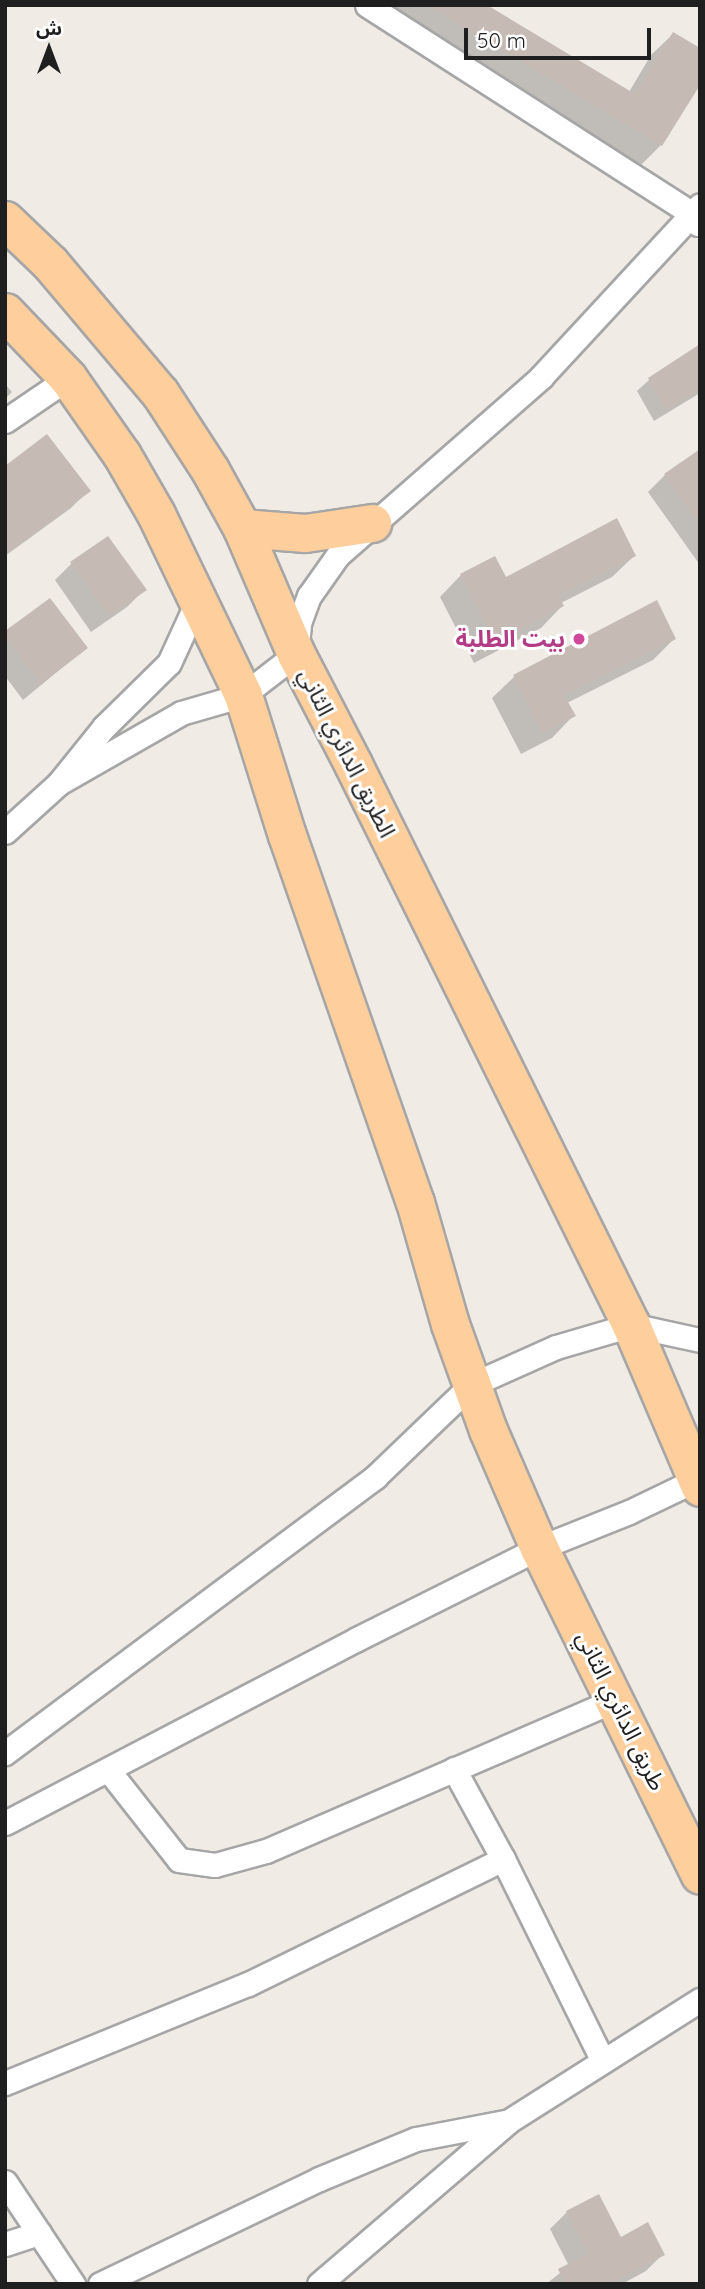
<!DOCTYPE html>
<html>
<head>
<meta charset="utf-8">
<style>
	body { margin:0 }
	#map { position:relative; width:705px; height:2289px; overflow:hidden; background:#f0ebe5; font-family:Quicksand,"Noto Sans Arabic",sans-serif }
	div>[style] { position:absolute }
	.shadow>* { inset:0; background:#0003 }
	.building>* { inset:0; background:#c5bbb4 }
	.roads { filter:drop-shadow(2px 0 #a6a6a6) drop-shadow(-2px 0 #a6a6a6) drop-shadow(0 2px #a6a6a6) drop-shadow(0 -2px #a6a6a6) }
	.minor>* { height:23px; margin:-11.5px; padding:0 11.5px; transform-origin:11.5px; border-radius:11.5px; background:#fff }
	.primary>* { height:37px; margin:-18.5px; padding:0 18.5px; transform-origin:18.5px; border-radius:18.5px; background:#fece9c }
	.dots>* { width:19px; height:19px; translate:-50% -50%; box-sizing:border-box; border:4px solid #fff; border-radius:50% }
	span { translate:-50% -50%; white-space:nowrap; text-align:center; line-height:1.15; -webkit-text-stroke:6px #fff; paint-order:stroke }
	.hotel-label { font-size:23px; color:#b23c85; font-weight:700 }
	.right { translate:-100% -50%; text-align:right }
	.street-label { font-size:23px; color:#1f1f1f }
	.frame { position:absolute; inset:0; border:7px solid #1f1f1f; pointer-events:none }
	.north { position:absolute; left:14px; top:14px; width:70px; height:70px; -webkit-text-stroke:5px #fff; paint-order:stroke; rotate:0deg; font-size:19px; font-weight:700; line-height:28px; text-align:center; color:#1f1f1f }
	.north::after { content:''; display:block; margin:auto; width:24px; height:32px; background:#1f1f1f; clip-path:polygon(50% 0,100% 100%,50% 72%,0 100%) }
	.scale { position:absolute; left:464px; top:28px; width:187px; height:32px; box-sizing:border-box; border:4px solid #1f1f1f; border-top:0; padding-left:9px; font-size:21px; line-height:24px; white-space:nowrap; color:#1f1f1f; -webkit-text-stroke:5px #fff; paint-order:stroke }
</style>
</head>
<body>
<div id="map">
	<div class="shadow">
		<div style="clip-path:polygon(370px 5px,484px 5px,629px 92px,651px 55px,673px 34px,700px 81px,661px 145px,639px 167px)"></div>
		<div style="clip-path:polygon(697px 347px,700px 393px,654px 421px,637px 391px,649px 380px)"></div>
		<div style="clip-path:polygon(5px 384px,12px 392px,5px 399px)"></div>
		<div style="clip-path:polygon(700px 452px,700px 565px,648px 492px,665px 475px)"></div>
		<div style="clip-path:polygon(5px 471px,88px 491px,71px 508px,5px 556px)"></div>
		<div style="clip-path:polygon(634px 556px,612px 577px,561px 603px,562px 606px,541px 628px,474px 663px,440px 597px,461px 575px,505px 579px)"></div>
		<div style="clip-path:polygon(72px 563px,144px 590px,127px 607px,91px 632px,55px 580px)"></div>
		<div style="clip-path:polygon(656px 603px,674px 639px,653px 660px,567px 703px,573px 716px,552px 738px,521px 754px,492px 698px,514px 677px)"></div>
		<div style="clip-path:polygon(5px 634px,86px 648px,23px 700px,5px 676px)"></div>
		<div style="clip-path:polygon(567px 2212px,620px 2239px,663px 2254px,646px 2271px,622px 2284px,546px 2284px,569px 2266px,550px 2229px)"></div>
	</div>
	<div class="building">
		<div style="clip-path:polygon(427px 5px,487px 5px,635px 94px,673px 32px,700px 48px,700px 85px,662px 146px)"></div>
		<div style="clip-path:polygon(700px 344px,700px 390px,666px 411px,648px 378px)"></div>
		<div style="clip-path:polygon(47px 434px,91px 491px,5px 555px,5px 466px)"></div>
		<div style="clip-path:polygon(700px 449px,700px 525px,664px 474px)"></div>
		<div style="clip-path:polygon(617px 518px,636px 556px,558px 595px,564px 606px,496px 642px,460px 574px,495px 556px,506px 577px)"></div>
		<div style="clip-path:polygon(108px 536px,147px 590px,109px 616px,70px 562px)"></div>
		<div style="clip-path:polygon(50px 598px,88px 648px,41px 684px,5px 637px,5px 631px)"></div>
		<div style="clip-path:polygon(657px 600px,676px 639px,564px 695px,576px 716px,542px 733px,513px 675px)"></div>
		<div style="clip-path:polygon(599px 2194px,621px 2237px,648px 2222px,665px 2255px,608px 2284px,565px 2284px,558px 2269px,588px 2254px,566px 2211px)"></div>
	</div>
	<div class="roads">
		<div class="minor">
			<div style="left:367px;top:5px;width:385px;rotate:32.7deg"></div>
			<div style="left:691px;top:213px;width:13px;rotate:58deg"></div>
			<div style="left:5px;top:421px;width:76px;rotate:-34.3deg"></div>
			<div style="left:59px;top:783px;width:141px;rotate:-29.8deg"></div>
			<div style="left:181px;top:713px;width:65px;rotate:-16.2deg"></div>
			<div style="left:243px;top:695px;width:67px;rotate:-37.7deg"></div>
			<div style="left:296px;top:654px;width:31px;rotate:-84deg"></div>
			<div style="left:299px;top:623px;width:29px;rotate:-70deg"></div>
			<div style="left:309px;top:596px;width:50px;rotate:-54.7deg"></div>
			<div style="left:338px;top:555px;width:270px;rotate:-41.2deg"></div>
			<div style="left:541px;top:377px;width:234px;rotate:-47.2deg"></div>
			<div style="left:5px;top:832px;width:73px;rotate:-42.2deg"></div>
			<div style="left:59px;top:783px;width:72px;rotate:-51.2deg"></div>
			<div style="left:104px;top:727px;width:91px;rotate:-44.6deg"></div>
			<div style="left:169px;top:663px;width:67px;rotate:-65.3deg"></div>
			<div style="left:5px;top:1753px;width:462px;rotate:-36.7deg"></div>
			<div style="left:375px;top:1477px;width:133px;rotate:-43.8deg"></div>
			<div style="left:471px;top:1385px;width:93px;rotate:-24.1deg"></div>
			<div style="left:556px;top:1347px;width:78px;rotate:-16.3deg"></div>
			<div style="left:631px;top:1325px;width:71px;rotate:12.3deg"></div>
			<div style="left:454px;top:1769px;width:102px;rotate:61.4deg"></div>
			<div style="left:503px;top:1859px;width:225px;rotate:63.7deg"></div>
			<div style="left:109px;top:1771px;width:113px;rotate:51.8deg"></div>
			<div style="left:179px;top:1860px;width:36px;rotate:8deg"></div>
			<div style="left:215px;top:1865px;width:53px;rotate:-15.4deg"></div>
			<div style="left:266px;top:1851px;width:380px;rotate:-23.4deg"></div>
			<div style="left:5px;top:1823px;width:397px;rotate:-27.6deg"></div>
			<div style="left:357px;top:1639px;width:203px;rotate:-26.6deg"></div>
			<div style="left:539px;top:1548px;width:97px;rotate:-21.8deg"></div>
			<div style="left:629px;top:1512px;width:79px;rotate:-25.6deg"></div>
			<div style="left:5px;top:2083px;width:262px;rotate:-22.2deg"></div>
			<div style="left:248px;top:1984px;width:284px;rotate:-26.1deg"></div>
			<div style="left:5px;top:2182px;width:123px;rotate:56.3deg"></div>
			<div style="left:5px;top:2244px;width:36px;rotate:-18deg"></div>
			<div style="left:100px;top:2284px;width:243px;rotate:-25.6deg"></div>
			<div style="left:319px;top:2179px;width:105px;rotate:-22.4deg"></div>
			<div style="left:416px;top:2139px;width:90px;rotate:-10.9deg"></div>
			<div style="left:319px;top:2284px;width:250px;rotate:-40.6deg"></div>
			<div style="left:509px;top:2121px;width:226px;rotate:-32.4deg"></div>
		</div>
		<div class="primary">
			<div style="left:5px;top:220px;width:62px;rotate:43.7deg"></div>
			<div style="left:50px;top:263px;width:170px;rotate:49.8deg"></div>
			<div style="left:160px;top:393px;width:92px;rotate:57deg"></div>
			<div style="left:210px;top:470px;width:66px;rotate:61.1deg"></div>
			<div style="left:242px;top:528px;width:137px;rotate:66.8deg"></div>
			<div style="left:296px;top:654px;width:124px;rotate:62.6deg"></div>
			<div style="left:353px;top:764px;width:626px;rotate:63.64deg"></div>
			<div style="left:631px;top:1325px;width:176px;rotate:66.9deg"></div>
			<div style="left:5px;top:312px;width:91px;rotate:46.3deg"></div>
			<div style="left:68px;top:378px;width:94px;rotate:55deg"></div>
			<div style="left:122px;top:455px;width:68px;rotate:60deg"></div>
			<div style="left:156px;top:514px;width:201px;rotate:64.3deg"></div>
			<div style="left:243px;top:695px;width:147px;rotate:72.6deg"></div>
			<div style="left:287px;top:835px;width:389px;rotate:70.8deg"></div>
			<div style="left:415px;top:1202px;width:127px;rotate:74deg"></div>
			<div style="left:450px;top:1324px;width:113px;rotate:70.3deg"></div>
			<div style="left:488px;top:1430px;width:129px;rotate:66.6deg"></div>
			<div style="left:539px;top:1548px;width:364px;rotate:63.8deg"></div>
			<div style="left:242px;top:528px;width:63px;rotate:4.5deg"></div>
			<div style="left:305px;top:533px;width:68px;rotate:-8.5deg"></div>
		</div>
	</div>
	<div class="dots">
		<div style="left:579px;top:639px;background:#d1479c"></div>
	</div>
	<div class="hotel-label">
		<span class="right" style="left:565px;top:639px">بيت الطلبة</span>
	</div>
	<div class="street-label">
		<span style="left:347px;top:753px;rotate:63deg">الطريق الدائري الثاني</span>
		<span style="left:621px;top:1711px;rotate:64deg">طريق الدائري الثاني</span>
	</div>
	<div class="frame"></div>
	<div class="north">ش</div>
	<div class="scale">50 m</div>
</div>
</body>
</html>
